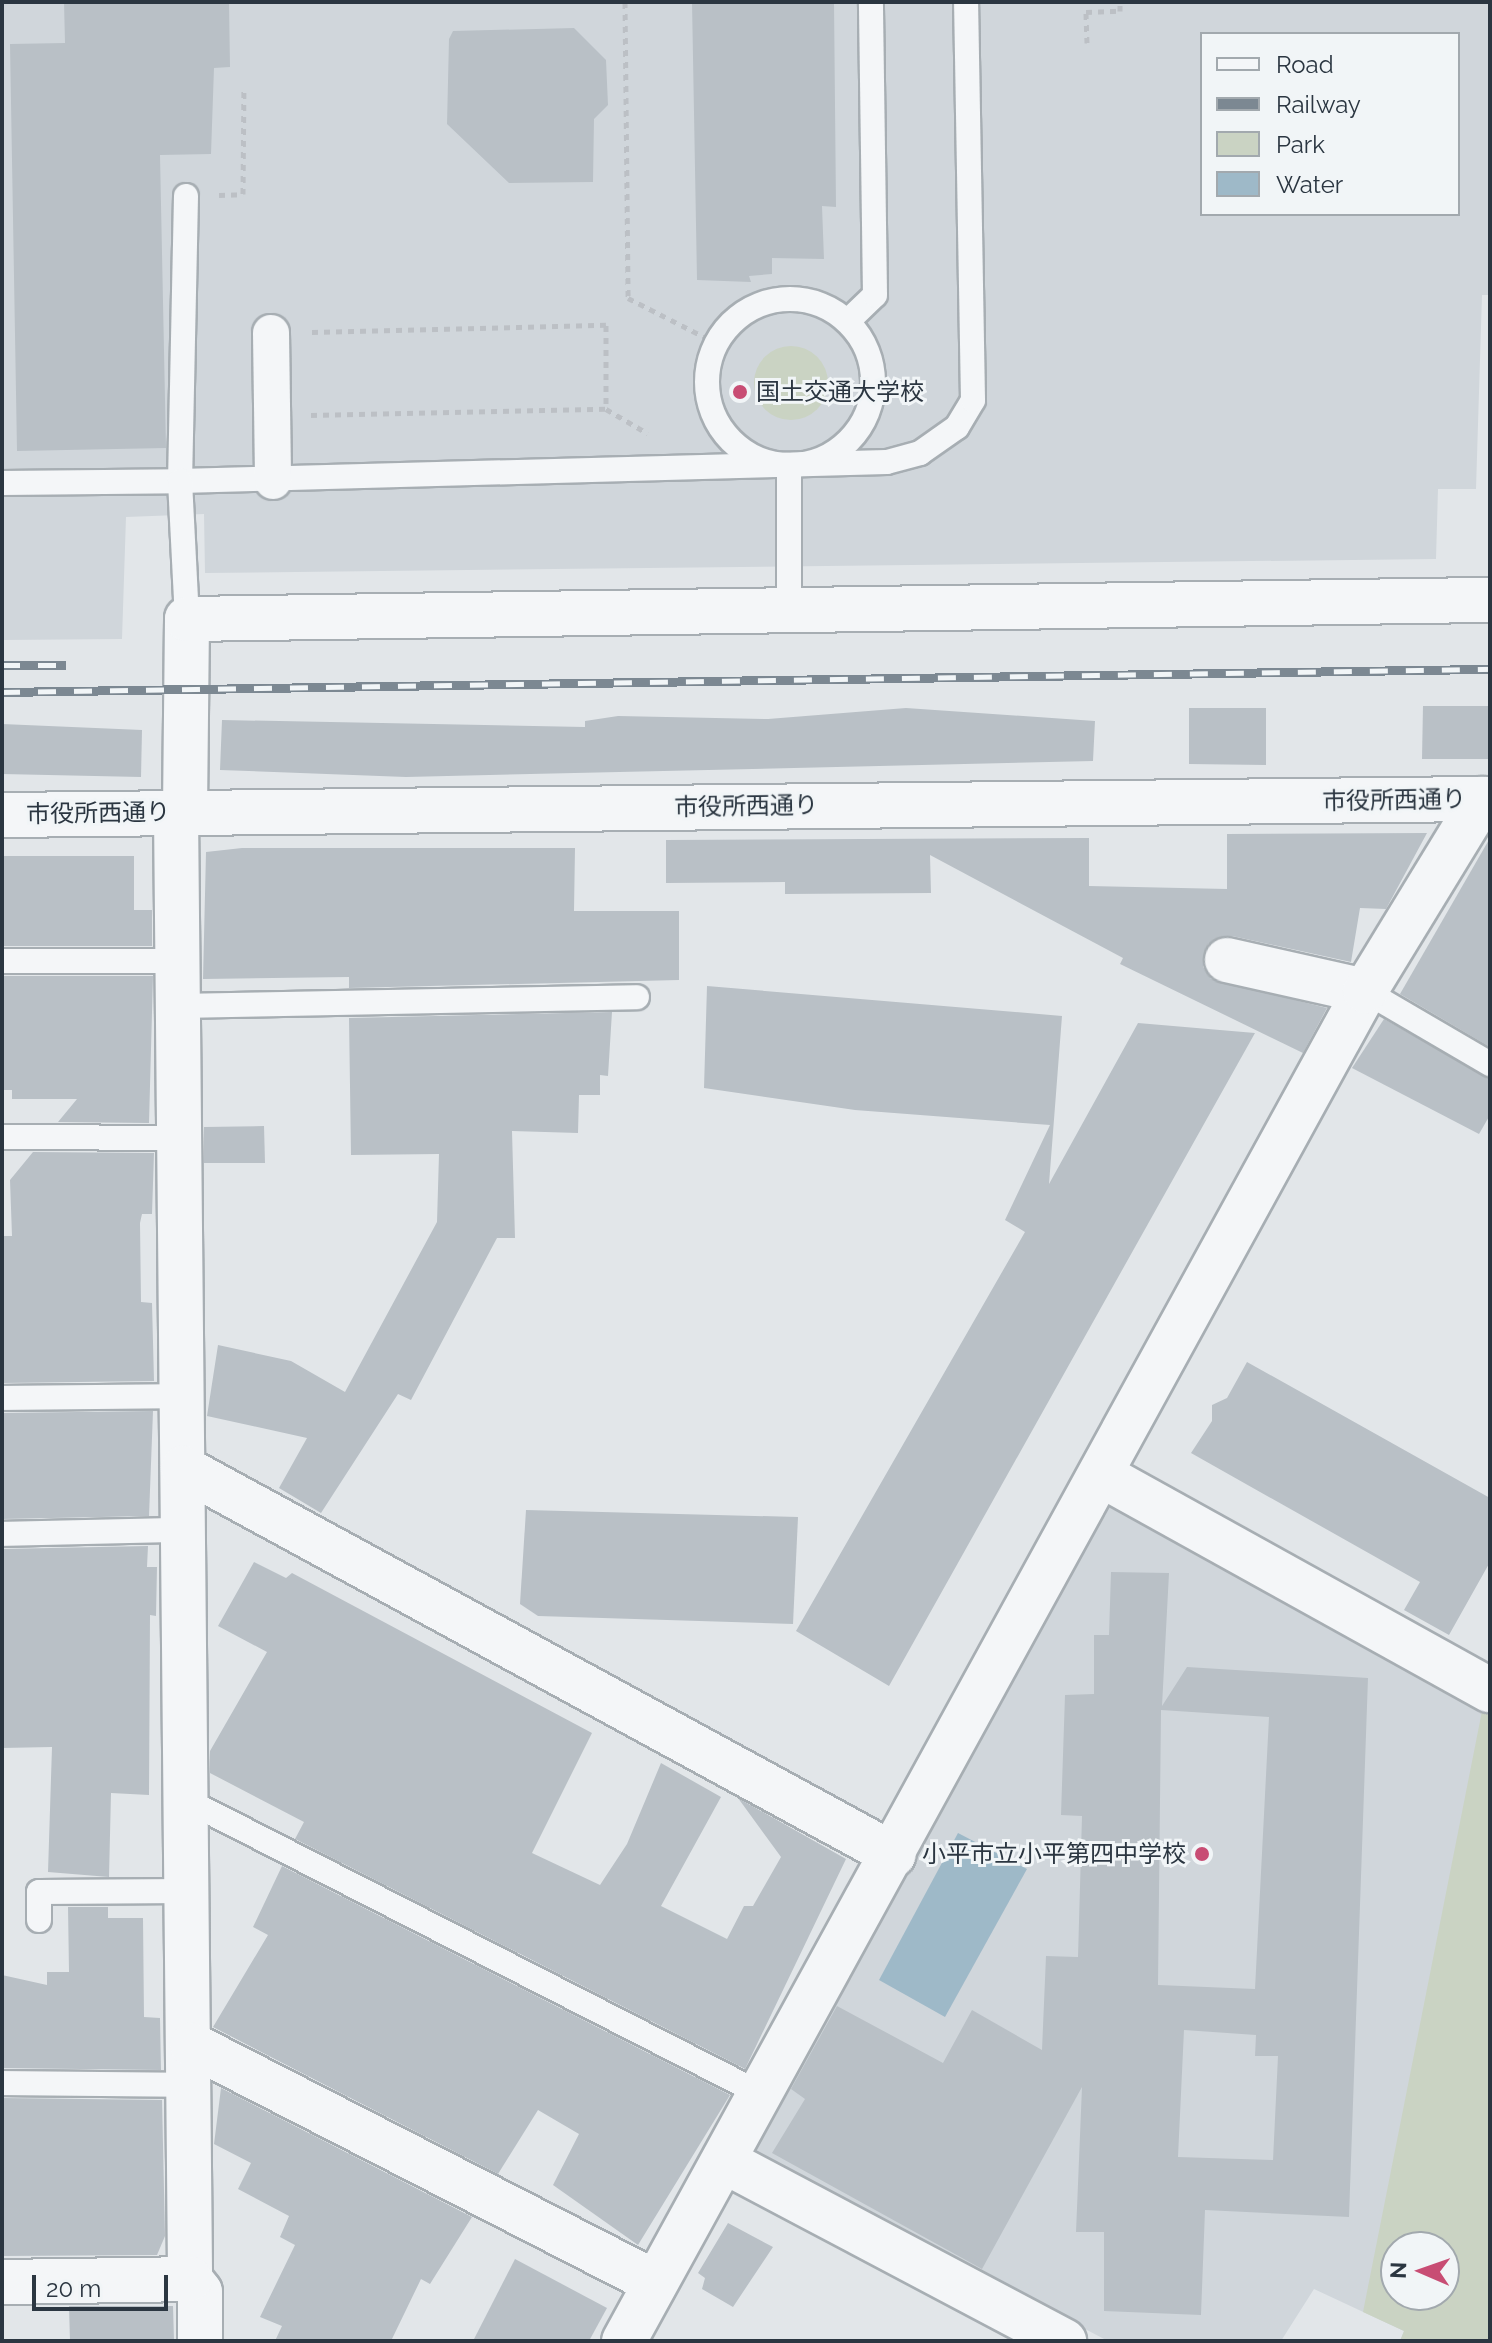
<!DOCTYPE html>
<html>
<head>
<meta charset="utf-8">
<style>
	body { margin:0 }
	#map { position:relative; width:1492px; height:2343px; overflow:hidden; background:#e2e6e9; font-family:Raleway,"Noto Sans JP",sans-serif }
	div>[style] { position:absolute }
	.built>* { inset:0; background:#d0d6db }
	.green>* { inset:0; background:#cad3c3 }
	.round { border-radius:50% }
	.water>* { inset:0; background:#9eb9c8 }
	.building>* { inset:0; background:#b9c0c6 }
	.path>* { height:5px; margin-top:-2.5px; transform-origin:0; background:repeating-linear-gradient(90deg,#bcc0c5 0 6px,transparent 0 12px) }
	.roads { filter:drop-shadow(2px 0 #a7aeb3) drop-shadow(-2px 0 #a7aeb3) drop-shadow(0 2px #a7aeb3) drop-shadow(0 -2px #a7aeb3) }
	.service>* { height:24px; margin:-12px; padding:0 12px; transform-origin:12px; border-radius:12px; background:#f4f6f8 }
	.service>.ring { margin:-12px; padding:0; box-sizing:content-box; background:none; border:24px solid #f4f6f8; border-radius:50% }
	.pedestrian>* { height:36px; margin:-18px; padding:0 18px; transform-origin:18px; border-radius:18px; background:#f4f6f8 }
	.minor>* { height:44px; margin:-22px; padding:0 22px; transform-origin:22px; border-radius:22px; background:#f4f6f8 }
	.tertiary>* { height:44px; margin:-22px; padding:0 22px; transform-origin:22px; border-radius:22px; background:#f4f6f8 }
	.rail>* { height:9px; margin-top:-4.5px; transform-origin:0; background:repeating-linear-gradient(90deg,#f1f5f7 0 18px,#7c8892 0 36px); box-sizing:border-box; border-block:2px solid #7c8892 }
	.dots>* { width:22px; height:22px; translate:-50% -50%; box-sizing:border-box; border:4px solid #f1f5f7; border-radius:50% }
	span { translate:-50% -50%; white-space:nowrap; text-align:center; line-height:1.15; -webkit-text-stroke:6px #f1f5f7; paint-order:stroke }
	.poi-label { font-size:24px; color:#2b3641 }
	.left { translate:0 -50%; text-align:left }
	.right { translate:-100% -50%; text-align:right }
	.street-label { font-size:24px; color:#2b3641 }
	.frame { position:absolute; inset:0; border:4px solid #2b3641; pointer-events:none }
	.legend { position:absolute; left:1200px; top:32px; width:260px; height:184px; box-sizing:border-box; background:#f1f5f7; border:2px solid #a2a9ae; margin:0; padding:10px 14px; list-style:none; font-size:24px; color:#2b3641 }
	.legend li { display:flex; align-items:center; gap:16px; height:40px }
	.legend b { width:40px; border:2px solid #a2a9ae }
	.north { position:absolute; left:1380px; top:2231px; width:80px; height:80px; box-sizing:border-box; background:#f1f5f7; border:2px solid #a2a9ae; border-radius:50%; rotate:272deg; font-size:22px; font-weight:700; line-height:32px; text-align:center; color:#2b3641 }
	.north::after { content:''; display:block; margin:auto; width:28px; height:36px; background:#c84d74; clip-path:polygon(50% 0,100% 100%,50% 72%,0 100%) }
	.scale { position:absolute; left:32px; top:2275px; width:136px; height:36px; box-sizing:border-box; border:4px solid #2b3641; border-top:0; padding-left:10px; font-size:24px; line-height:28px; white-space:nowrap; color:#2b3641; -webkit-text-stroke:6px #f1f5f7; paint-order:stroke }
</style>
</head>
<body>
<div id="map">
	<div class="built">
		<div style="clip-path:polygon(evenodd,2px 2px,1490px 2px,1490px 295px,1482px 295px,1476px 489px,1438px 489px,1436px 559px,205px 573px,204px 514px,126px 517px,122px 639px,2px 640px,2px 2px,1202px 34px,1458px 34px,1458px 214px,1202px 214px,1202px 34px)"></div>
		<div style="clip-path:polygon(evenodd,1110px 1500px,1490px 1705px,1490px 2341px,1400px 2341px,1404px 2331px,1314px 2289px,1281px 2341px,1108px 2341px,757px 2158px,754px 2144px,1110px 1500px,1396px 2247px,1444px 2247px,1444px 2295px,1396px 2295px,1396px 2247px)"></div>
	</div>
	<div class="green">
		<div class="round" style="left:754px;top:346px;width:74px;height:74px"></div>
		<div style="clip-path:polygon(evenodd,1484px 1701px,1490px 1705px,1490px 2341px,1400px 2341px,1404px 2331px,1363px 2312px,1484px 1701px,1396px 2247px,1444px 2247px,1444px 2295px,1396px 2295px,1396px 2247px)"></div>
	</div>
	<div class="water">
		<div style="clip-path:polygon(958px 1833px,1027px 1869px,945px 2017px,879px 1980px)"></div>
	</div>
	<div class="building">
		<div style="clip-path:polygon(64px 2px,229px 2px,230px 67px,214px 68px,211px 154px,160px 155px,166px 448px,17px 451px,10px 44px,65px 43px)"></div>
		<div style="clip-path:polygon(692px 2px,834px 2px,836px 207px,822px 206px,824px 259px,772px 258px,772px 274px,749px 276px,751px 282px,697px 280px)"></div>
		<div style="clip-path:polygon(574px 28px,606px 60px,608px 105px,594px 119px,593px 182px,509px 183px,447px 124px,449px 39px,453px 31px)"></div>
		<div style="clip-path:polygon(1423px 706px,1490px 706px,1490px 759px,1422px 759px)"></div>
		<div style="clip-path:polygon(906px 708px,1095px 721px,1093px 761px,406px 777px,220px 770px,222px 720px,585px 727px,585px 721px,618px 716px,768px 719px)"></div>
		<div style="clip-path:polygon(1189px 708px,1266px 708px,1266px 765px,1189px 764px)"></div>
		<div style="clip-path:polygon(2px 724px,142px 730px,141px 777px,2px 774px)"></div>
		<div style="clip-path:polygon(1427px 833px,1386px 909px,1360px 908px,1351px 962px,1232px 936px,1208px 944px,1203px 967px,1211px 979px,1327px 1008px,1303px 1053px,1120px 964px,1123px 958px,930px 855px,931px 893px,785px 894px,785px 882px,666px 883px,666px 840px,1089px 838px,1089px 886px,1227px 889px,1227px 834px)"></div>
		<div style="clip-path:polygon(1490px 838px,1490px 1047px,1400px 994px)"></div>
		<div style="clip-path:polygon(242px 848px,575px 848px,574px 911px,679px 911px,679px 980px,349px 988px,349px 977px,203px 979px,206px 852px)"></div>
		<div style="clip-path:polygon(2px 856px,134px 856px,134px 910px,152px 910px,152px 946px,2px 946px)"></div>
		<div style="clip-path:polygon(2px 976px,153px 976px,149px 1123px,58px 1122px,77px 1099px,12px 1099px,12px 1090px,2px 1090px)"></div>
		<div style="clip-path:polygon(707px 986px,1062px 1016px,1049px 1184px,1138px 1023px,1255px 1033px,889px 1686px,796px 1631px,1025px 1232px,1005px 1220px,1050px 1125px,855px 1110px,704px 1088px)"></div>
		<div style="clip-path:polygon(612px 1012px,608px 1076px,600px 1075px,600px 1095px,579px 1095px,578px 1133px,512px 1131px,515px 1238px,497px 1238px,411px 1400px,398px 1394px,321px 1513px,279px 1488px,307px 1438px,207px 1416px,218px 1345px,291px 1361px,345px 1392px,437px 1222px,439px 1154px,351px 1155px,349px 1018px)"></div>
		<div style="clip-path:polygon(1384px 1019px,1490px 1079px,1490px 1115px,1479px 1134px,1352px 1068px)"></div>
		<div style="clip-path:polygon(264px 1126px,265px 1163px,204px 1163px,204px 1127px)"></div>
		<div style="clip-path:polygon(33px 1152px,154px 1153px,152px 1214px,142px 1214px,140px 1223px,141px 1302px,152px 1303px,154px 1381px,2px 1383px,2px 1236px,12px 1236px,10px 1180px)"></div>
		<div style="clip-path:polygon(1247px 1362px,1490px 1498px,1490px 1562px,1449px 1635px,1404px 1610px,1420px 1582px,1191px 1453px,1212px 1421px,1212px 1405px,1227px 1398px)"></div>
		<div style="clip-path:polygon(153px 1411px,149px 1516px,2px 1519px,2px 1413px)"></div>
		<div style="clip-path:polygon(526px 1510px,798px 1517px,793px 1624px,538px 1616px,520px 1604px)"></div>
		<div style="clip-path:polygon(148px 1546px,147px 1567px,157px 1567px,156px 1616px,150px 1615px,149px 1795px,111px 1793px,109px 1877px,48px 1872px,52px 1747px,2px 1748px,2px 1549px)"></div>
		<div style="clip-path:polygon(254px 1562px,286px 1578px,292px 1573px,592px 1733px,532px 1853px,600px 1885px,627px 1844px,661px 1763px,721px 1797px,661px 1906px,727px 1939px,744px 1906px,753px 1906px,781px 1857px,738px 1798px,846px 1859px,745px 2069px,295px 1839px,304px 1822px,210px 1773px,210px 1751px,267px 1652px,218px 1626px)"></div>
		<div style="clip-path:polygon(evenodd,1111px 1572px,1169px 1573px,1162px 1706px,1187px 1667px,1368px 1678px,1349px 2217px,1205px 2210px,1201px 2315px,1104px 2311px,1104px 2232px,1076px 2232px,1082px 2087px,982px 2269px,772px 2153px,805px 2099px,791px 2089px,837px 2006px,943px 2063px,972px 2010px,1042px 2050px,1046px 1956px,1078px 1957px,1082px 1816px,1061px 1815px,1065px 1695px,1094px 1694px,1094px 1635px,1109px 1635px,1111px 1572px,1161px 1710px,1269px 1717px,1255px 1989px,1158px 1985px,1161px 1710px,1111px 1572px,1184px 2030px,1256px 2035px,1255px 2056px,1278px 2056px,1273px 2160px,1178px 2157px,1184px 2030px)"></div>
		<div style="clip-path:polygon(282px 1866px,730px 2095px,638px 2245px,553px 2185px,579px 2134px,538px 2110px,498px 2174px,213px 2027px,268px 1935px,253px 1927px)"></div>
		<div style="clip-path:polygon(68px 1907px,108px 1907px,108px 1918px,143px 1918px,144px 2017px,160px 2018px,161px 2070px,2px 2068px,2px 1975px,47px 1985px,47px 1972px,69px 1972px)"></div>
		<div style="clip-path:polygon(221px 2088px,472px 2217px,430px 2284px,421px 2279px,391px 2341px,275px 2341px,282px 2326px,260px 2317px,295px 2245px,280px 2237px,289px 2216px,238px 2189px,251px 2163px,214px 2144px)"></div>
		<div style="clip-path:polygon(2px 2098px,162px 2100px,165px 2236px,157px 2255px,2px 2256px)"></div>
		<div style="clip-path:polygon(728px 2223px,773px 2247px,733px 2307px,702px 2289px,705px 2278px,698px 2273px)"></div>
		<div style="clip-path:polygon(515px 2259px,607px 2308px,589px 2341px,473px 2341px)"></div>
		<div style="clip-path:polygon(69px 2306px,173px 2306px,174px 2341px,70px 2341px)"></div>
	</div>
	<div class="path">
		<div style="left:625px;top:2px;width:296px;rotate:89.4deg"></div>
		<div style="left:628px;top:298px;width:99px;rotate:27.1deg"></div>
		<div style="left:1087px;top:43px;width:31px;rotate:-92deg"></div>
		<div style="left:1086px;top:12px;width:34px;rotate:-2deg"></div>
		<div style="left:1120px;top:11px;width:9px;rotate:-90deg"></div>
		<div style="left:219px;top:195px;width:24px;rotate:-2deg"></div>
		<div style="left:243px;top:194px;width:106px;rotate:-89.5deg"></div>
		<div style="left:312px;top:332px;width:294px;rotate:-1.4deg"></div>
		<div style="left:606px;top:325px;width:84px;rotate:90deg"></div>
		<div style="left:606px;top:409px;width:48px;rotate:30.3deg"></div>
		<div style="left:311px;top:415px;width:295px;rotate:-1.2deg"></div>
	</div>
	<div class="roads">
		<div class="service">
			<div style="left:186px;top:196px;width:285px;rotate:91.2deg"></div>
			<div style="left:180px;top:481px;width:707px;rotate:-1.54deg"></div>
			<div style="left:887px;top:462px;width:34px;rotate:-15deg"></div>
			<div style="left:920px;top:453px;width:45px;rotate:-35.1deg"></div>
			<div style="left:957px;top:427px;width:31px;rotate:-59deg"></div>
			<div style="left:973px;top:400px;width:398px;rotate:-91deg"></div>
			<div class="ring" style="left:707px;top:299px;width:142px;height:142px"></div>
			<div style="left:848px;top:321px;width:37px;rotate:-44deg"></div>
			<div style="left:875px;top:295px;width:293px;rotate:-90.8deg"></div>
			<div style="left:789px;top:465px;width:148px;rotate:90deg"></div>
			<div style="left:2px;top:483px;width:178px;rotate:-0.6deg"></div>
			<div style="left:180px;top:481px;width:138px;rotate:87.1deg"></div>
			<div style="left:2px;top:961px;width:175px"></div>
			<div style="left:1365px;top:991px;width:145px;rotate:30.3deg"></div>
			<div style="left:178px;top:1006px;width:459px;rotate:-1.1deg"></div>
			<div style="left:2px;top:1137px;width:177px;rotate:0.3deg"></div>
			<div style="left:2px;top:1398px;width:180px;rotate:-0.6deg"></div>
			<div style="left:2px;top:1534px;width:181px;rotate:-1.3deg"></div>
			<div style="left:186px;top:1800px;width:646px;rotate:27.08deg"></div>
			<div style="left:39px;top:1920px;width:28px;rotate:-90deg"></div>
			<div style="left:39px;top:1892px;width:148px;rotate:-0.4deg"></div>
			<div style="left:2px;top:2083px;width:190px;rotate:0.6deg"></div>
		</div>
		<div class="pedestrian">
			<div style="left:271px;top:333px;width:148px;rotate:89.2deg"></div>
		</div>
		<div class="minor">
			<div style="left:176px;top:812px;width:1467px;rotate:89.45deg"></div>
			<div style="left:190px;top:2279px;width:16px;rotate:52deg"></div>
			<div style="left:200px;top:2292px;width:49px;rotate:90deg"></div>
			<div style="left:1227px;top:960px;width:141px;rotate:12.7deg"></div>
			<div style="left:183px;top:1468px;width:809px;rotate:28.56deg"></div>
			<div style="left:1105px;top:1477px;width:440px;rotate:29deg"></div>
			<div style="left:192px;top:2045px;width:521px;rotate:27.15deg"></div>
			<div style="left:724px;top:2161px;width:385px;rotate:27.9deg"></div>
			<div style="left:2px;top:2282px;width:188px;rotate:-0.9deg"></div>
			<div style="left:624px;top:2341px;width:1540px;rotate:-61.24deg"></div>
			<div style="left:1365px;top:991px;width:225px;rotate:-58.6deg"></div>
		</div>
		<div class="tertiary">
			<div style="left:185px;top:811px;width:192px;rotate:-89.4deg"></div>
			<div style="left:187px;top:619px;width:1303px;rotate:-0.84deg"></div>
			<div style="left:2px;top:815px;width:1488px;rotate:-0.62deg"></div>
		</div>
	</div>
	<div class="rail">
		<div style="left:2px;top:665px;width:64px"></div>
		<div style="left:2px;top:692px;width:1488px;rotate:-0.89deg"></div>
	</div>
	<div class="dots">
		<div style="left:740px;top:392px;background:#c84d74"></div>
		<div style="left:1202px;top:1854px;background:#c84d74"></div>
	</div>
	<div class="poi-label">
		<span class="left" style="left:756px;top:392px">国土交通大学校</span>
		<span class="right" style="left:1186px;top:1854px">小平市立小平第四中学校</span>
	</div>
	<div class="street-label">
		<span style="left:1394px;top:800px;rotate:-1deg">市役所西通り</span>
		<span style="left:746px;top:806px;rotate:-1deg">市役所西通り</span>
		<span style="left:98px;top:813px;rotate:-1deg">市役所西通り</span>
	</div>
	<div class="frame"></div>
	<ul class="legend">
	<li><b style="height:10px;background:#f4f6f8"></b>Road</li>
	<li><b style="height:10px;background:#7c8892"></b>Railway</li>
	<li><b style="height:22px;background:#cad3c3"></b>Park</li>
	<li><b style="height:22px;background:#9eb9c8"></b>Water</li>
	</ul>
	<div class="north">N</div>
	<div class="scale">20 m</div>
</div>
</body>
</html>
